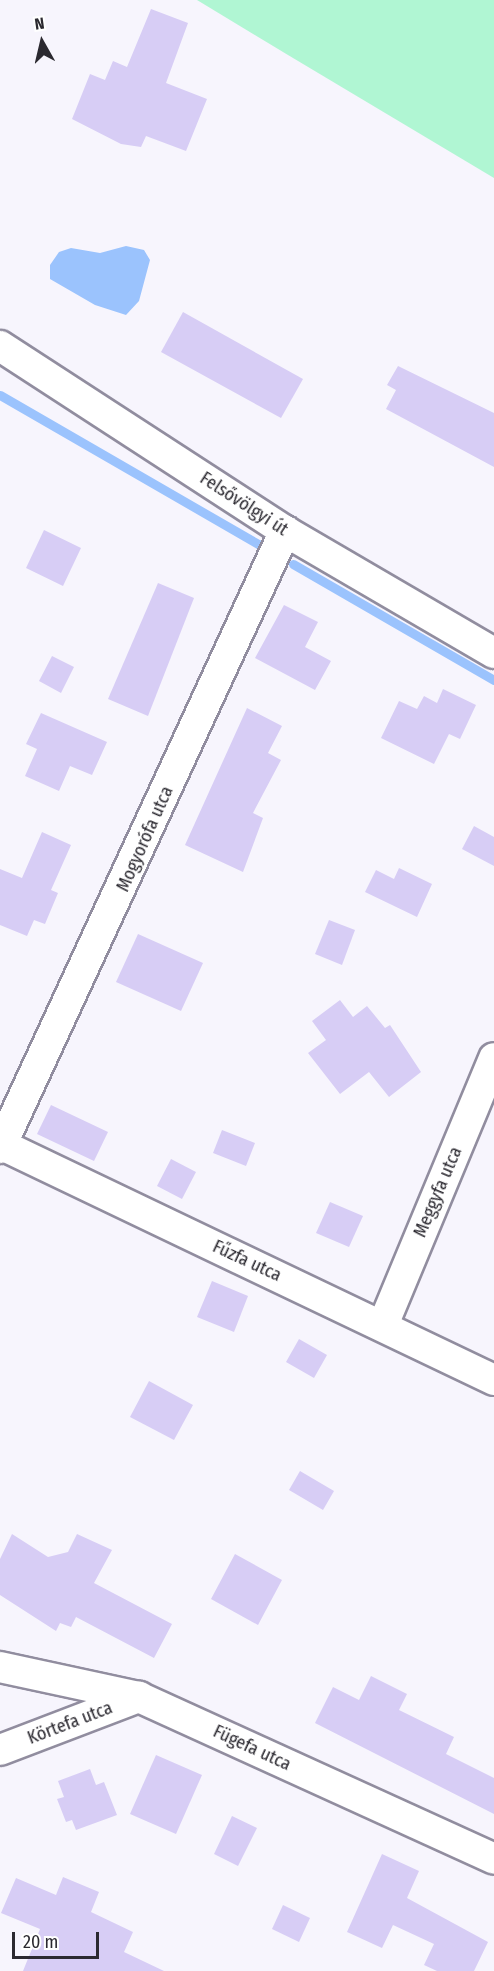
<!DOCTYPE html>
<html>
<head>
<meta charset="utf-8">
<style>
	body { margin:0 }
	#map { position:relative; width:494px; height:1971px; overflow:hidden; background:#f7f5fd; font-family:"Fira Sans Condensed",sans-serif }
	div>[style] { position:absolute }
	.green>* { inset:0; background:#b0f6d3 }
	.water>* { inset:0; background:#9bc3fd }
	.stream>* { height:9px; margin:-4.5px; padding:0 4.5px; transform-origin:4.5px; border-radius:4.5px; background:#9bc3fd }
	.building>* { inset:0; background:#d7cdf5 }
	.roads { filter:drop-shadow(2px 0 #918d9f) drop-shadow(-2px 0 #918d9f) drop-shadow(0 2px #918d9f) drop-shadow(0 -2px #918d9f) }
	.minor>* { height:30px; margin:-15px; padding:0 15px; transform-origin:15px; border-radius:15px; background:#fff }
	span { translate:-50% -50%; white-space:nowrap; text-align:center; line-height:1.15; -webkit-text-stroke:5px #fff; paint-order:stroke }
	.street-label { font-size:18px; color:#2b2930 }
	.north { position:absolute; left:12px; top:12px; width:60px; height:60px; -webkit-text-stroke:4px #fff; paint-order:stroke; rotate:352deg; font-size:16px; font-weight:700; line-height:24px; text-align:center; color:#2b2930 }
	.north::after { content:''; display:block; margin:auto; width:21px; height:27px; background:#2b2930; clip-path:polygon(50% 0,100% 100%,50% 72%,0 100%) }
	.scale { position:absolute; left:12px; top:1932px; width:87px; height:27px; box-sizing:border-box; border:3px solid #2b2930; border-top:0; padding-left:8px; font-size:18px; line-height:21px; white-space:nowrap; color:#2b2930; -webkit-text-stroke:4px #fff; paint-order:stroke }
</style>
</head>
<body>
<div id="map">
	<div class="green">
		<div style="clip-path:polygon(197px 0,494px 0,494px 178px,288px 55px)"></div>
	</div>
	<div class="water">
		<div style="clip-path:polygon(126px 246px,144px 250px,150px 260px,139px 301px,126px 315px,95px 305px,50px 279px,50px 265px,59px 252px,71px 248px,100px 253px)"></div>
	</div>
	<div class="stream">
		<div style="left:0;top:395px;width:298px;rotate:30deg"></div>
		<div style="left:293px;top:564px;width:232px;rotate:30deg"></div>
	</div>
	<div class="building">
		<div style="clip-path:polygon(151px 9px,188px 23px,166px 83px,207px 99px,186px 151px,146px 136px,141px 147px,121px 144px,72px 119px,90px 74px,105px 80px,113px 61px,127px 67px)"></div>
		<div style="clip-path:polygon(183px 312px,303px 379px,281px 418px,161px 352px)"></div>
		<div style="clip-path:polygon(398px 366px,494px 413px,494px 467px,386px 409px,396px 390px,387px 385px)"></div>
		<div style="clip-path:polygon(44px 530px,81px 548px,63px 586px,26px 568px)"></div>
		<div style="clip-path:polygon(158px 583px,194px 598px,148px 716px,108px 699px)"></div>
		<div style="clip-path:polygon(284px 605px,318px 622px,305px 647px,331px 661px,315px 690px,255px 658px)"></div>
		<div style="clip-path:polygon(52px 656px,74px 667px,61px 693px,39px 681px)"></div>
		<div style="clip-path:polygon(443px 689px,476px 705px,460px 739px,449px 734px,434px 764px,381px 738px,399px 701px,417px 709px,424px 696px,437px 703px)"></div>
		<div style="clip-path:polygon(247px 708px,282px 726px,268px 753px,281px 760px,253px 813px,263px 818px,243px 872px,185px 845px)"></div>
		<div style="clip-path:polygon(41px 713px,107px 742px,92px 775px,70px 766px,59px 791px,25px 776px,37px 749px,26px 744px)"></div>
		<div style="clip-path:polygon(474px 826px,494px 837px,494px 866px,462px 849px)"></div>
		<div style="clip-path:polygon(42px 832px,71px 845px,51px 890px,58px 893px,45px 924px,34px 920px,27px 936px,0 925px,0 869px,22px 878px)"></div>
		<div style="clip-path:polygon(399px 868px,432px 884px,417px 917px,365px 892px,376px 870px,394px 879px)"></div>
		<div style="clip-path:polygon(329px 920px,355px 930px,342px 965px,315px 954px)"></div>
		<div style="clip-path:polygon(138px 934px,203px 963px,181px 1011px,116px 982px)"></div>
		<div style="clip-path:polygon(340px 1000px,353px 1017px,367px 1006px,385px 1028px,390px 1025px,421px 1072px,389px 1097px,369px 1072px,340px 1094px,308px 1053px,326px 1040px,312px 1021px)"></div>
		<div style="clip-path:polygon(51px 1105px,108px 1132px,94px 1161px,37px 1134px)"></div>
		<div style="clip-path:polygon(222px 1130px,255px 1143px,246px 1166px,213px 1153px)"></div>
		<div style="clip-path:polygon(171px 1159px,196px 1172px,182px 1199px,157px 1186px)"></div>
		<div style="clip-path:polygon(330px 1202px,363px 1216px,349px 1247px,316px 1233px)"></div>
		<div style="clip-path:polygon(212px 1281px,248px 1296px,234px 1332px,197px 1317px)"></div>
		<div style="clip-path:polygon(299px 1339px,327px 1355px,314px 1378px,286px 1362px)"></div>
		<div style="clip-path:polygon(149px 1381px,193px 1405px,174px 1440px,130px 1417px)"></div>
		<div style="clip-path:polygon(300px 1471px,334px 1491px,323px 1510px,289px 1490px)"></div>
		<div style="clip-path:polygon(12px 1534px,48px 1557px,68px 1552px,77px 1534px,112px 1550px,94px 1583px,172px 1624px,154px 1658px,76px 1617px,71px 1627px,60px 1623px,56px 1631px,0 1595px,0 1559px)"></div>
		<div style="clip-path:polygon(235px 1554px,282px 1580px,258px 1625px,211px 1599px)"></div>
		<div style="clip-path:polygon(371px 1676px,407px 1694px,399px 1710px,454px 1737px,446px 1754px,494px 1778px,494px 1814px,315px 1723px,333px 1687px,359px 1700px)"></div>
		<div style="clip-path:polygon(156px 1755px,202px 1775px,176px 1834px,130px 1814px)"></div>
		<div style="clip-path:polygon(90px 1769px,96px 1785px,104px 1782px,117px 1815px,76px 1830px,72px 1820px,66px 1822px,57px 1799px,64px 1797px,58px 1781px)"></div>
		<div style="clip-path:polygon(232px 1816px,257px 1828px,238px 1866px,214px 1854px)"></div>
		<div style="clip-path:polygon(382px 1854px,419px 1871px,407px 1898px,488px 1942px,474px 1971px,437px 1971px,424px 1965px,434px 1944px,393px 1925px,382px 1948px,347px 1932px)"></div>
		<div style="clip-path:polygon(63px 1877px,99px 1892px,91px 1912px,133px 1932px,124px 1952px,164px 1971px,23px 1971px,40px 1929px,1px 1913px,16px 1878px,56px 1895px)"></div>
		<div style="clip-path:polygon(283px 1905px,310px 1918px,299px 1942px,272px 1929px)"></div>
	</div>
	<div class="roads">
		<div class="minor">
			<div style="left:0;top:346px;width:340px;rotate:33deg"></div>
			<div style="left:285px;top:531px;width:242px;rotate:30.3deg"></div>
			<div style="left:0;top:1144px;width:547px;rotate:25.54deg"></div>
			<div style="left:0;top:1148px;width:680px;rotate:-65.21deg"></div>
			<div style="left:383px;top:1325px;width:289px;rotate:-67.4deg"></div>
			<div style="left:0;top:1667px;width:142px;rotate:12.2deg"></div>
			<div style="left:139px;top:1697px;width:390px;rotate:24.5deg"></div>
			<div style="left:0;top:1750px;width:149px;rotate:-20.9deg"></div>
		</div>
	</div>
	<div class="street-label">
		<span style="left:244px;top:504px;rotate:33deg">Felsővölgyi út</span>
		<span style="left:145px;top:839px;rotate:-66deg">Mogyorófa utca</span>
		<span style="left:438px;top:1192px;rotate:-67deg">Meggyfa utca</span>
		<span style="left:247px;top:1261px;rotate:25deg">Fűzfa utca</span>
		<span style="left:70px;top:1723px;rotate:-21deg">Körtefa utca</span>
		<span style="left:252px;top:1748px;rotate:25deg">Fügefa utca</span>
	</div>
	<div class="north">N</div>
	<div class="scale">20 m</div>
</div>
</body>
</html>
